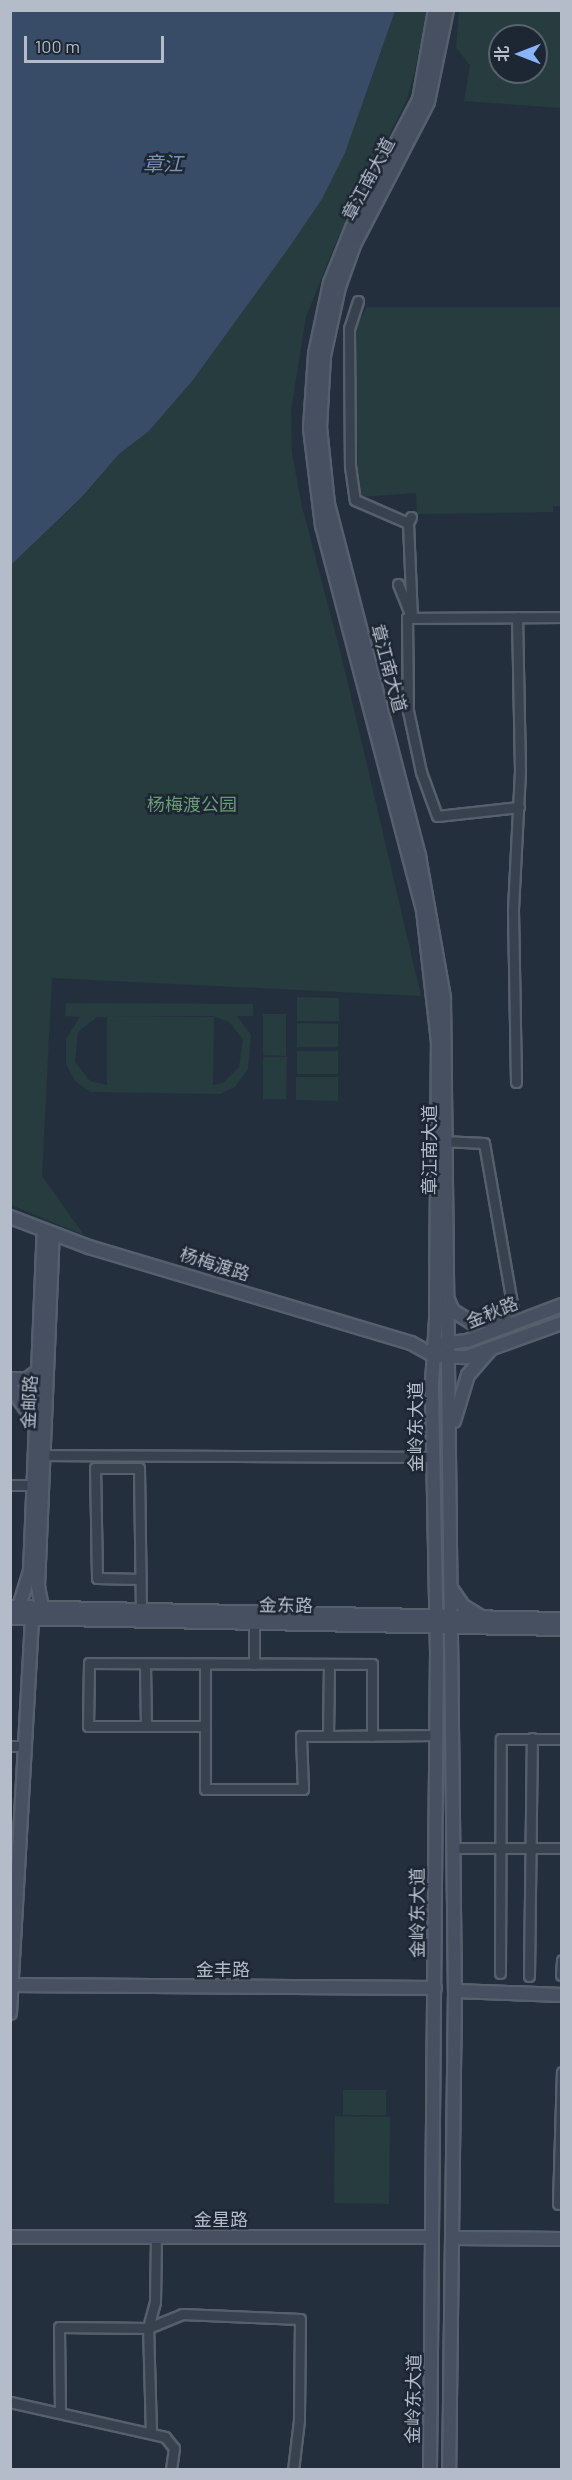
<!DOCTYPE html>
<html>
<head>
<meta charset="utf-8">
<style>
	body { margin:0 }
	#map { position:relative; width:572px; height:2480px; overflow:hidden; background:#242f3e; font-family:Barlow,"Noto Sans SC",sans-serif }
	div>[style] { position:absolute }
	.green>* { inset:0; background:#263c3f }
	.water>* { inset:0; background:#394c67 }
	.roads { filter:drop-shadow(2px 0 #565f6c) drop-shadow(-2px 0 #565f6c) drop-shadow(0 2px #565f6c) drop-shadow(0 -2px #565f6c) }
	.street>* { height:9px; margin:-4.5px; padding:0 4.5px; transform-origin:4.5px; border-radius:4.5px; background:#38414e }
	.secondary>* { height:12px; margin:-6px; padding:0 6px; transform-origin:6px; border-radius:6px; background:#465061 }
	span { translate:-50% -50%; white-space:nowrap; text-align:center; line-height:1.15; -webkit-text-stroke:5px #1d2633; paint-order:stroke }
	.street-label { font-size:18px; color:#b4bcc9 }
	.park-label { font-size:18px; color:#6b9a76 }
	.water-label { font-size:20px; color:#7c92b1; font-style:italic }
	.frame { position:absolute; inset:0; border:12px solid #b4bcc9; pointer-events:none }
	.north { position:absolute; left:488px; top:24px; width:60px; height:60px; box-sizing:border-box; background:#1d2633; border:2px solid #59626f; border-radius:50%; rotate:270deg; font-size:16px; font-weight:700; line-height:24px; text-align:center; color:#b4bcc9 }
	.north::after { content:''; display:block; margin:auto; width:21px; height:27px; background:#8ab4f8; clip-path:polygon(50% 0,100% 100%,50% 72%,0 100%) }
	.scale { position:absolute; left:24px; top:36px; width:140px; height:27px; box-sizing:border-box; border:3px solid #b4bcc9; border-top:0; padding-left:8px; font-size:18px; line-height:21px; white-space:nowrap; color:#b4bcc9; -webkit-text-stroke:4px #1d2633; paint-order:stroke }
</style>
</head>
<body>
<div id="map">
	<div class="green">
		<div style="clip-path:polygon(395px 11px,427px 11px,415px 70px,407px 99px,335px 244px,306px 317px,291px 411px,292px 453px,301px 503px,342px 658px,421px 996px,52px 978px,42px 1176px,84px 1235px,11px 1205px,11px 565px,82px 498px,119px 454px,149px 431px,193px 380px,322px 199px,345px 153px)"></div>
		<div style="clip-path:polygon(evenodd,459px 11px,561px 11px,561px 108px,464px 101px,470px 65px,456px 48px,459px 11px,500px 36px,536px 36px,536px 72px,500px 72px,500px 36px)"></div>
		<div style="clip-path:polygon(367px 307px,561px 307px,561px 506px,553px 506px,553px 512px,417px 514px,416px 493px,358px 497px,355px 329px)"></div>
		<div style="clip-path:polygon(297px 997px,339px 998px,339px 1021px,297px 1021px)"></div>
		<div style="clip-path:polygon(evenodd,66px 1003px,253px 1004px,253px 1016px,237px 1016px,251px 1035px,248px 1069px,235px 1087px,220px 1094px,90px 1092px,75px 1081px,66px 1064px,66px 1039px,80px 1017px,65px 1016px,66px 1003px,213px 1016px,229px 1022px,243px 1039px,239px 1067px,223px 1083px,213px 1085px,214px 1017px,107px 1017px,107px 1085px,90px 1081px,75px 1062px,78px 1032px,97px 1017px,213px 1016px)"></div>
		<div style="clip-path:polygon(263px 1014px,286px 1014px,286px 1056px,263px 1055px)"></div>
		<div style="clip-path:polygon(297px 1023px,338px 1024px,338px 1047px,297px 1047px)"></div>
		<div style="clip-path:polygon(297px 1051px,338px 1051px,338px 1074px,297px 1074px)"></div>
		<div style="clip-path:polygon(263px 1057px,287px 1057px,286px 1099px,263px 1099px)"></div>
		<div style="clip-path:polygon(296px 1077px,338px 1077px,338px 1101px,296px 1100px)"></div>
		<div style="clip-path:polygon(343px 2090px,386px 2090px,386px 2115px,343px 2115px)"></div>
		<div style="clip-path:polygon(335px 2116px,390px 2117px,389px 2204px,334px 2203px)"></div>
	</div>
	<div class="water">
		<div style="clip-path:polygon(11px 10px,395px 11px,345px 153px,322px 199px,290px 246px,193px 380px,149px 431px,119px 454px,82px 497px,11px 565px)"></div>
	</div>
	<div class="roads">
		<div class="street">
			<div style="left:358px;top:301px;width:29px;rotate:108deg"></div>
			<div style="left:349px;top:329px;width:137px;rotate:89.6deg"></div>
			<div style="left:350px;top:466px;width:34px;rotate:82deg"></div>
			<div style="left:355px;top:500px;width:58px;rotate:23.5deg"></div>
			<div style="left:411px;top:517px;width:7px;rotate:117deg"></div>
			<div style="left:408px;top:523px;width:95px;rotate:87.6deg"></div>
			<div style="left:398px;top:584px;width:31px;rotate:68deg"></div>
			<div style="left:519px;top:807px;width:82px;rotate:173.7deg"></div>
			<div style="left:437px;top:816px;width:47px;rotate:-110deg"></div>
			<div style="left:421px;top:772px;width:62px;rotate:-102deg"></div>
			<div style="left:408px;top:711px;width:93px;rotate:-90.6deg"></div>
			<div style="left:407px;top:618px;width:155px;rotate:-0.4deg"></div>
			<div style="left:516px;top:1082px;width:173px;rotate:-91deg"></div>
			<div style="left:513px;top:909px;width:138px;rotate:-87.1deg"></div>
			<div style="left:520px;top:771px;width:154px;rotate:-91.1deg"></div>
			<div style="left:442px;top:1141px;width:42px;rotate:2.7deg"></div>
			<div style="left:484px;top:1143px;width:169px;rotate:80.1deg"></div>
			<div style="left:40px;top:1455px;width:392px;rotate:0.3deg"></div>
			<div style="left:10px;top:1485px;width:23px"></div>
			<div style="left:140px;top:1579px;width:43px;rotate:-178.7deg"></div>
			<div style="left:97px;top:1578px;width:110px;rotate:-91deg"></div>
			<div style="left:95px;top:1468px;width:44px"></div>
			<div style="left:139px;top:1468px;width:140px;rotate:89.2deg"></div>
			<div style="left:254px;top:1622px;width:42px;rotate:90deg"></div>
			<div style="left:145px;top:1664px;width:62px;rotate:89.1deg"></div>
			<div style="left:205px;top:1664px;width:62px;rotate:90deg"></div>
			<div style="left:328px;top:1736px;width:72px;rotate:-89.2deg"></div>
			<div style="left:372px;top:1736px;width:72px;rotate:-90deg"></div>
			<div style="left:372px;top:1664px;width:283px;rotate:-179.8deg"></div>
			<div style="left:89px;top:1663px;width:63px;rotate:90.9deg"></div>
			<div style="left:88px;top:1726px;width:117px"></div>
			<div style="left:205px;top:1726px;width:63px;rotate:90deg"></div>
			<div style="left:205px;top:1789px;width:98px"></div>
			<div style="left:303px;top:1789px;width:53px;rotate:-92.2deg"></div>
			<div style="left:301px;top:1736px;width:27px"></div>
			<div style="left:328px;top:1736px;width:109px;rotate:-0.5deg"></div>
			<div style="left:10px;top:1746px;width:16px"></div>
			<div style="left:454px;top:1848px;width:108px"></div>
			<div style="left:500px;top:1973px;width:234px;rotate:-89.8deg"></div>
			<div style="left:501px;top:1739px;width:61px"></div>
			<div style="left:561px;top:1975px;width:15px;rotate:-86deg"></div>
			<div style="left:529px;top:1976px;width:238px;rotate:-89.3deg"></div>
			<div style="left:558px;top:2204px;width:132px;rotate:-88.3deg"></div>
			<div style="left:10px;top:2402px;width:159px;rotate:12.7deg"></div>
			<div style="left:165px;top:2437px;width:14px;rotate:51deg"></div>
			<div style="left:174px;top:2448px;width:22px;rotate:98deg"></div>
			<div style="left:60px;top:2411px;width:84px;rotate:-90.7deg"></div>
			<div style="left:59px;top:2327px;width:89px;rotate:0.6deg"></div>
			<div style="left:148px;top:2328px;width:37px;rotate:-22deg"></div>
			<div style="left:182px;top:2314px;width:118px;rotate:2.4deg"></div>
			<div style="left:300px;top:2319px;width:101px;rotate:90.6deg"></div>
			<div style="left:299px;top:2420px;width:50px;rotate:96.8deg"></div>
			<div style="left:151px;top:2433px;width:105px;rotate:-91.6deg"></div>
			<div style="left:148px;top:2328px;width:27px;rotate:-75deg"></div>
			<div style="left:155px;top:2302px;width:65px;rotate:-89.1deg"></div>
		</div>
		<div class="secondary">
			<div style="left:447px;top:10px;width:94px;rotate:101.7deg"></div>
			<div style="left:428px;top:102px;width:161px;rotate:117.4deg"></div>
			<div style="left:354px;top:245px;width:45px;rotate:109.7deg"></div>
			<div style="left:339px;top:287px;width:71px;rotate:102.3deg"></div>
			<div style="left:324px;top:356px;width:71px;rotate:93.2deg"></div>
			<div style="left:320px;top:427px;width:77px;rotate:84.1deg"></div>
			<div style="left:328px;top:504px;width:364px;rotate:75.5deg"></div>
			<div style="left:419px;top:856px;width:144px;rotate:80deg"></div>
			<div style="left:444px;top:998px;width:993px;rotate:89.37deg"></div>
			<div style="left:455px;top:1991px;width:479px;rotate:90.7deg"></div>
			<div style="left:10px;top:1217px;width:85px;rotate:20.8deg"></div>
			<div style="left:89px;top:1247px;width:336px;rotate:16.6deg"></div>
			<div style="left:411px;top:1343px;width:26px;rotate:29deg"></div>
			<div style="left:434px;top:1356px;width:33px;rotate:2deg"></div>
			<div style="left:467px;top:1357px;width:101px;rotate:-19.7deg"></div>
			<div style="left:448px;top:1300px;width:12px;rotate:66deg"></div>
			<div style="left:453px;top:1311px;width:21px;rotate:31deg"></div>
			<div style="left:471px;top:1322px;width:35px;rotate:-3deg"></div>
			<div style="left:441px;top:1344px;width:26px;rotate:-7deg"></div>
			<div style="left:467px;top:1341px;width:102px;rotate:-20.8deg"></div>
			<div style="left:10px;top:1379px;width:17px"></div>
			<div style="left:27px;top:1379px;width:14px;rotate:-36deg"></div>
			<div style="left:10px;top:1386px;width:46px;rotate:55.6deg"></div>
			<div style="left:454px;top:1421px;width:48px;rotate:-73.1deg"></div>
			<div style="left:468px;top:1375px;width:33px;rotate:-49deg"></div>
			<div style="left:453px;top:1591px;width:18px;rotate:56deg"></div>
			<div style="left:463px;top:1606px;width:21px;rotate:31deg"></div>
			<div style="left:10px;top:1607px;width:552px;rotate:1.25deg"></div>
			<div style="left:19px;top:1607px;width:37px;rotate:-73deg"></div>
			<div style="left:30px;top:1572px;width:342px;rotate:-87.7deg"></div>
			<div style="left:42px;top:1607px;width:20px;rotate:-101deg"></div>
			<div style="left:38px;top:1587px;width:353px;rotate:-87.6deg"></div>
			<div style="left:10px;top:1618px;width:552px;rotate:1.14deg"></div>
			<div style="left:10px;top:1985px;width:425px;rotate:0.4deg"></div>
			<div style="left:455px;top:1991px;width:107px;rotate:2.1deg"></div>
			<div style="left:10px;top:2013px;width:395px;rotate:-86.8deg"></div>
			<div style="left:10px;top:2237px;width:422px"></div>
			<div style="left:454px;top:2238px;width:108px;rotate:0.5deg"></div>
			<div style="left:430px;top:2470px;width:817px;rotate:-89.51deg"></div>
			<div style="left:437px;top:1653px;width:270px;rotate:-91.1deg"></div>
			<div style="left:432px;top:1383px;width:64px;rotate:-86.4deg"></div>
			<div style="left:436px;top:1319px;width:277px;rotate:-89.6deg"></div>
			<div style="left:438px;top:1042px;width:133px;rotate:-96.5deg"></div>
			<div style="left:423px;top:910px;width:397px;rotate:-104.7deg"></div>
			<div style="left:322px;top:526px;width:99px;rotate:-97deg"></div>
			<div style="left:310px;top:428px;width:74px;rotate:-86.1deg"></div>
			<div style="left:315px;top:354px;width:73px;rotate:-78.1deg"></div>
			<div style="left:330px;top:283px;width:59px;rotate:-68.2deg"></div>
			<div style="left:352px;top:228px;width:144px;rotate:-62.4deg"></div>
			<div style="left:419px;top:100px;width:91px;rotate:-79.9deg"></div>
		</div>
	</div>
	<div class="street-label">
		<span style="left:368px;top:179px;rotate:-62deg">章江南大道</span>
		<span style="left:389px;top:668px;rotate:75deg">章江南大道</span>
		<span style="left:429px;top:1150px;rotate:-90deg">章江南大道</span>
		<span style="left:215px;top:1264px;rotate:17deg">杨梅渡路</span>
		<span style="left:492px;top:1312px;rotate:-22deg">金秋路</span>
		<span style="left:29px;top:1402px;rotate:-87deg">金邮路</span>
		<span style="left:415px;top:1427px;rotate:-90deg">金岭东大道</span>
		<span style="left:286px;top:1605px;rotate:1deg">金东路</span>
		<span style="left:417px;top:1913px;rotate:-90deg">金岭东大道</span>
		<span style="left:223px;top:1969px">金丰路</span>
		<span style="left:221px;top:2219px">金星路</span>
		<span style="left:413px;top:2399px;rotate:-89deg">金岭东大道</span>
	</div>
	<div class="park-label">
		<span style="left:192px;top:804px">杨梅渡公园</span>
	</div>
	<div class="water-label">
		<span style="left:163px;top:163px">章江</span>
	</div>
	<div class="frame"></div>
	<div class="north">北</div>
	<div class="scale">100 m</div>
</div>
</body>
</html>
